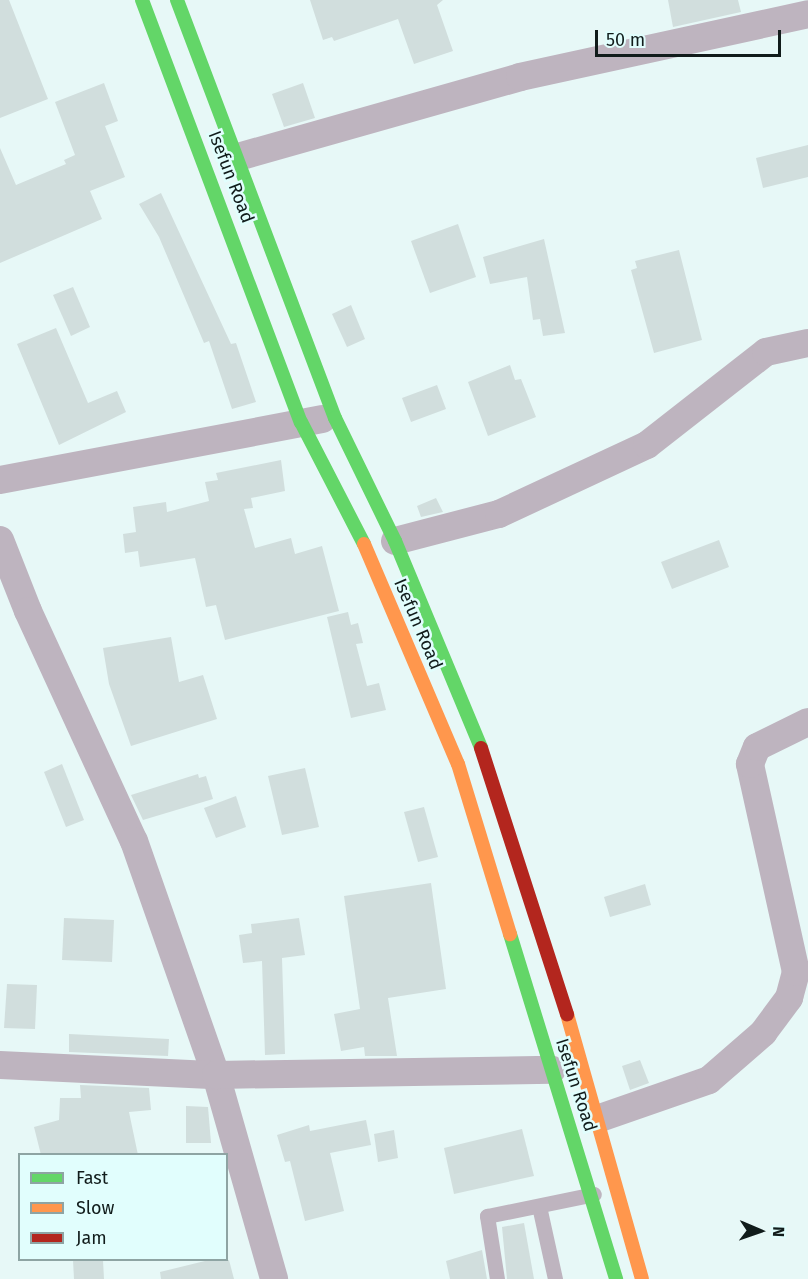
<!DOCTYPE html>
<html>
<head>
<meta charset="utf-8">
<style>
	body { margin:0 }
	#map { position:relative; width:808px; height:1279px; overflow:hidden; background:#e7f8f7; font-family:"Fira Sans",sans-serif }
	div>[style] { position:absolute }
	.building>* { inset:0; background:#d1dedd }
	.lane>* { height:15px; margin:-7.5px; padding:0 7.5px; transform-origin:7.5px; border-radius:7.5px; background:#beb4bf }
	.street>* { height:28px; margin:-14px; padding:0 14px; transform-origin:14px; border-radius:14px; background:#beb4bf }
	.fast>* { height:14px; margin:-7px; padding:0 7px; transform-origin:7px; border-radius:7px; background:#63d668 }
	.slow>* { height:14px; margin:-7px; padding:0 7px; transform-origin:7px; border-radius:7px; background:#ff974d }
	.jam>* { height:14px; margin:-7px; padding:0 7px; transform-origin:7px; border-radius:7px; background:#b3261e }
	span { translate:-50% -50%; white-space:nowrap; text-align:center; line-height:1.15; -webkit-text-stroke:5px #e1fefd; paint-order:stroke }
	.street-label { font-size:18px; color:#111c1b }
	.legend { position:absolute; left:18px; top:1153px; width:210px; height:108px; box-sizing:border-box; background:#e1fefd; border:2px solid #8ea4a3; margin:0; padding:8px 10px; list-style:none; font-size:18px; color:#111c1b }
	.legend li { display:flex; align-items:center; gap:12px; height:30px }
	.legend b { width:30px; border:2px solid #8ea4a3 }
	.north { position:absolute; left:730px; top:1201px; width:60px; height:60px; -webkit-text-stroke:4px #e1fefd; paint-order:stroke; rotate:92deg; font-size:16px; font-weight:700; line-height:24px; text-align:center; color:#111c1b }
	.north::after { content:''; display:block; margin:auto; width:21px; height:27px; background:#111c1b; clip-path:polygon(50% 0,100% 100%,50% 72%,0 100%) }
	.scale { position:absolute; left:595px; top:30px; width:186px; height:27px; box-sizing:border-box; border:3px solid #111c1b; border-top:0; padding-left:8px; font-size:18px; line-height:21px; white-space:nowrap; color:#111c1b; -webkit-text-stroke:4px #e1fefd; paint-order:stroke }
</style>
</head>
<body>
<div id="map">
	<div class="building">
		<div style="clip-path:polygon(0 0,9px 0,48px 99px,0 118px)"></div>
		<div style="clip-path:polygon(310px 0,443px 0,437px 5px,453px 51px,414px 64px,398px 19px,334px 41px,332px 37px,323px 40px)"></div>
		<div style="clip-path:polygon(668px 0,738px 0,741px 12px,673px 27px)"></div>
		<div style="clip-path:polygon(104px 83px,118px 121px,105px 126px,125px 177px,90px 191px,102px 219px,0 263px,0 148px,16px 185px,66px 164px,64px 160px,75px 155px,55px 102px)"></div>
		<div style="clip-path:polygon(303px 83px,315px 118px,284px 127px,272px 94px)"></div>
		<div style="clip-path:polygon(808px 145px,808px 177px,763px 188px,756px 158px)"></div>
		<div style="clip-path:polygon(161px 193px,231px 344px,236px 343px,256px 402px,232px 409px,209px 341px,204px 343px,159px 237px,139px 204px)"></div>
		<div style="clip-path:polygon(458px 224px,476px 277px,430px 293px,411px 241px)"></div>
		<div style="clip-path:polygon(544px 239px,565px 333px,543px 336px,540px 319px,533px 320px,527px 277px,490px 284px,483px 257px)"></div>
		<div style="clip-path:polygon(679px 250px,702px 340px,654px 353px,631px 270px,637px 268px,635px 261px)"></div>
		<div style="clip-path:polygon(73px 287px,90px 327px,71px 336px,53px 295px)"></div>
		<div style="clip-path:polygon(351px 305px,365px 339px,347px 347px,332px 314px)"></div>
		<div style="clip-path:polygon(56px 328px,88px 403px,117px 391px,126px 412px,59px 445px,17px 344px)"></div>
		<div style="clip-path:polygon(510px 365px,515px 380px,521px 379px,536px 417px,488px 436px,468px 382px)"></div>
		<div style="clip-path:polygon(437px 385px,446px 409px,411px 422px,402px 398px)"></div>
		<div style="clip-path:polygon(281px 460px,285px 491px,251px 498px,253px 508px,244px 509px,255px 548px,291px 538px,295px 554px,322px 546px,339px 611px,225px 640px,216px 605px,206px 607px,195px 558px,140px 567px,138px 551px,125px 553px,123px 534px,136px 532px,133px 507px,166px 502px,167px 512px,209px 501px,205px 482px,218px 480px,216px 473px)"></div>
		<div style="clip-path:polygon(436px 498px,443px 512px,421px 517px,417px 506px)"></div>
		<div style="clip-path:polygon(719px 540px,729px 567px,672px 589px,661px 562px)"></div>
		<div style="clip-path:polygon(348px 612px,351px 625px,358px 623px,363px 643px,356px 644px,367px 686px,379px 683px,386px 710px,351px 718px,327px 617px)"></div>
		<div style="clip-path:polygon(171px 637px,179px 682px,203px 675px,217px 719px,131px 746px,109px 684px,103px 648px)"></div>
		<div style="clip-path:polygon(62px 764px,84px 820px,66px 827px,44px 772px)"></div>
		<div style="clip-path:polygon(305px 768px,319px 827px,282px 835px,268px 776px)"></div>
		<div style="clip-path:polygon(198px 774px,199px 778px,206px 776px,213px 799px,143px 820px,131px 795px)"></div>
		<div style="clip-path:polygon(236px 796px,246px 827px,216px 838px,204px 808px)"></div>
		<div style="clip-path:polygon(424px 807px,438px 857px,418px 862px,404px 812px)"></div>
		<div style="clip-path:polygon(431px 883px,446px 989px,388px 998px,397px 1056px,365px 1056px,364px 1047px,341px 1051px,334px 1014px,360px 1009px,344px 896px)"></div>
		<div style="clip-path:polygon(645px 884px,651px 905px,610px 917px,604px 897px)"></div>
		<div style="clip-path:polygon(64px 918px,114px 920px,112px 962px,62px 960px)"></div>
		<div style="clip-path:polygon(299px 918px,305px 955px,282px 958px,285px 1054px,265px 1055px,262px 961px,243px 963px,239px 935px,252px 933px,251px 924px)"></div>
		<div style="clip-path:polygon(7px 984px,37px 985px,35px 1029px,4px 1028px)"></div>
		<div style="clip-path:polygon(69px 1034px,169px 1039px,168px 1056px,69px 1052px)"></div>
		<div style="clip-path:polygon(640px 1060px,649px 1083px,630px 1090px,622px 1066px)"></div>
		<div style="clip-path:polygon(80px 1085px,149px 1088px,151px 1110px,129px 1112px,138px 1155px,41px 1155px,34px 1127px,59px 1120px,60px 1098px,81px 1098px)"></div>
		<div style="clip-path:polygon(186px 1106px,208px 1107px,211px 1143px,186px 1143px)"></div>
		<div style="clip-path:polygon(366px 1120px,371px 1145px,330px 1153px,344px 1211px,305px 1221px,290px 1161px,285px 1162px,277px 1135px,309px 1125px,310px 1131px)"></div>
		<div style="clip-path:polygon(522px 1129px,534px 1176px,454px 1194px,444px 1148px)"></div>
		<div style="clip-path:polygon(394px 1130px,398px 1158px,378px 1162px,374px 1134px)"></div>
		<div style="clip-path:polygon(524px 1223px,534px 1279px,507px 1279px,502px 1227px)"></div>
		<div style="clip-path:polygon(482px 1250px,487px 1279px,450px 1279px,446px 1261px)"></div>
		<div style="clip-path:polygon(73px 1260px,103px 1260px,104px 1279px,74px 1279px)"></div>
		<div style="clip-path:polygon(209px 1260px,229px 1260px,234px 1279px,161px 1279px,160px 1272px)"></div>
	</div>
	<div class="lane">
		<div style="left:539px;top:1206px;width:75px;rotate:77.6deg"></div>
		<div style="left:497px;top:1279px;width:64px;rotate:-99deg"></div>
		<div style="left:487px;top:1216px;width:109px;rotate:-11.6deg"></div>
	</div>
	<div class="street">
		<div style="left:238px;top:157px;width:293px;rotate:-15.8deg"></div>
		<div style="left:520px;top:77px;width:295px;rotate:-12.3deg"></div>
		<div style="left:0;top:480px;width:328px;rotate:-10.7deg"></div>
		<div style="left:0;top:540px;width:76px;rotate:68.5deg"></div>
		<div style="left:28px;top:611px;width:253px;rotate:65.3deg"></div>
		<div style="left:134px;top:841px;width:248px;rotate:70.7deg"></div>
		<div style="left:216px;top:1075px;width:212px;rotate:74.1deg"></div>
		<div style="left:395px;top:541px;width:107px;rotate:-14.6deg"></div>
		<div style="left:499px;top:514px;width:163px;rotate:-25deg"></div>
		<div style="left:647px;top:445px;width:151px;rotate:-38deg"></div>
		<div style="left:766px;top:352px;width:43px;rotate:-12.1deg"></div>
		<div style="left:0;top:1065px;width:216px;rotate:2.7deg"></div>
		<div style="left:216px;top:1075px;width:336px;rotate:-0.9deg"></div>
		<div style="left:600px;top:1118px;width:115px;rotate:-19.2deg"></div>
		<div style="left:709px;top:1080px;width:72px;rotate:-41deg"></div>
		<div style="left:763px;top:1033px;width:44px;rotate:-53.4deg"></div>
		<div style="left:789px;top:998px;width:27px;rotate:-75deg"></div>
		<div style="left:796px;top:972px;width:213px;rotate:-102.5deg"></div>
		<div style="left:750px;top:764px;width:18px;rotate:-68deg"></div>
		<div style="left:757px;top:747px;width:57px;rotate:-26.1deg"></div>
	</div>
	<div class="fast">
		<div style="left:142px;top:0;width:451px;rotate:69.4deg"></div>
		<div style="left:301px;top:422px;width:137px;rotate:62.7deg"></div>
		<div style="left:177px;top:0;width:447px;rotate:69.3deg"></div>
		<div style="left:335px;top:418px;width:137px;rotate:64deg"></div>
		<div style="left:395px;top:541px;width:224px;rotate:67.4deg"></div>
		<div style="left:510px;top:934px;width:361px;rotate:72.9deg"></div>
	</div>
	<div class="slow">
		<div style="left:364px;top:544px;width:239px;rotate:66.9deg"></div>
		<div style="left:458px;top:764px;width:178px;rotate:73deg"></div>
		<div style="left:567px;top:1014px;width:275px;rotate:74.2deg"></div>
	</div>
	<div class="jam">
		<div style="left:481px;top:748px;width:280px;rotate:72.1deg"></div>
	</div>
	<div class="street-label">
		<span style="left:231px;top:177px;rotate:69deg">Isefun Road</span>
		<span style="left:418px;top:624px;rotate:67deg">Isefun Road</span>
		<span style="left:576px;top:1085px;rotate:72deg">Isefun Road</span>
	</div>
	<ul class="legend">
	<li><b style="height:8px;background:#63d668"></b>Fast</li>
	<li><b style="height:8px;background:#ff974d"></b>Slow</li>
	<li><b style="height:8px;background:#b3261e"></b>Jam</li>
	</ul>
	<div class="north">N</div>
	<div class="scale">50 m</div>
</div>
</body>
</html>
